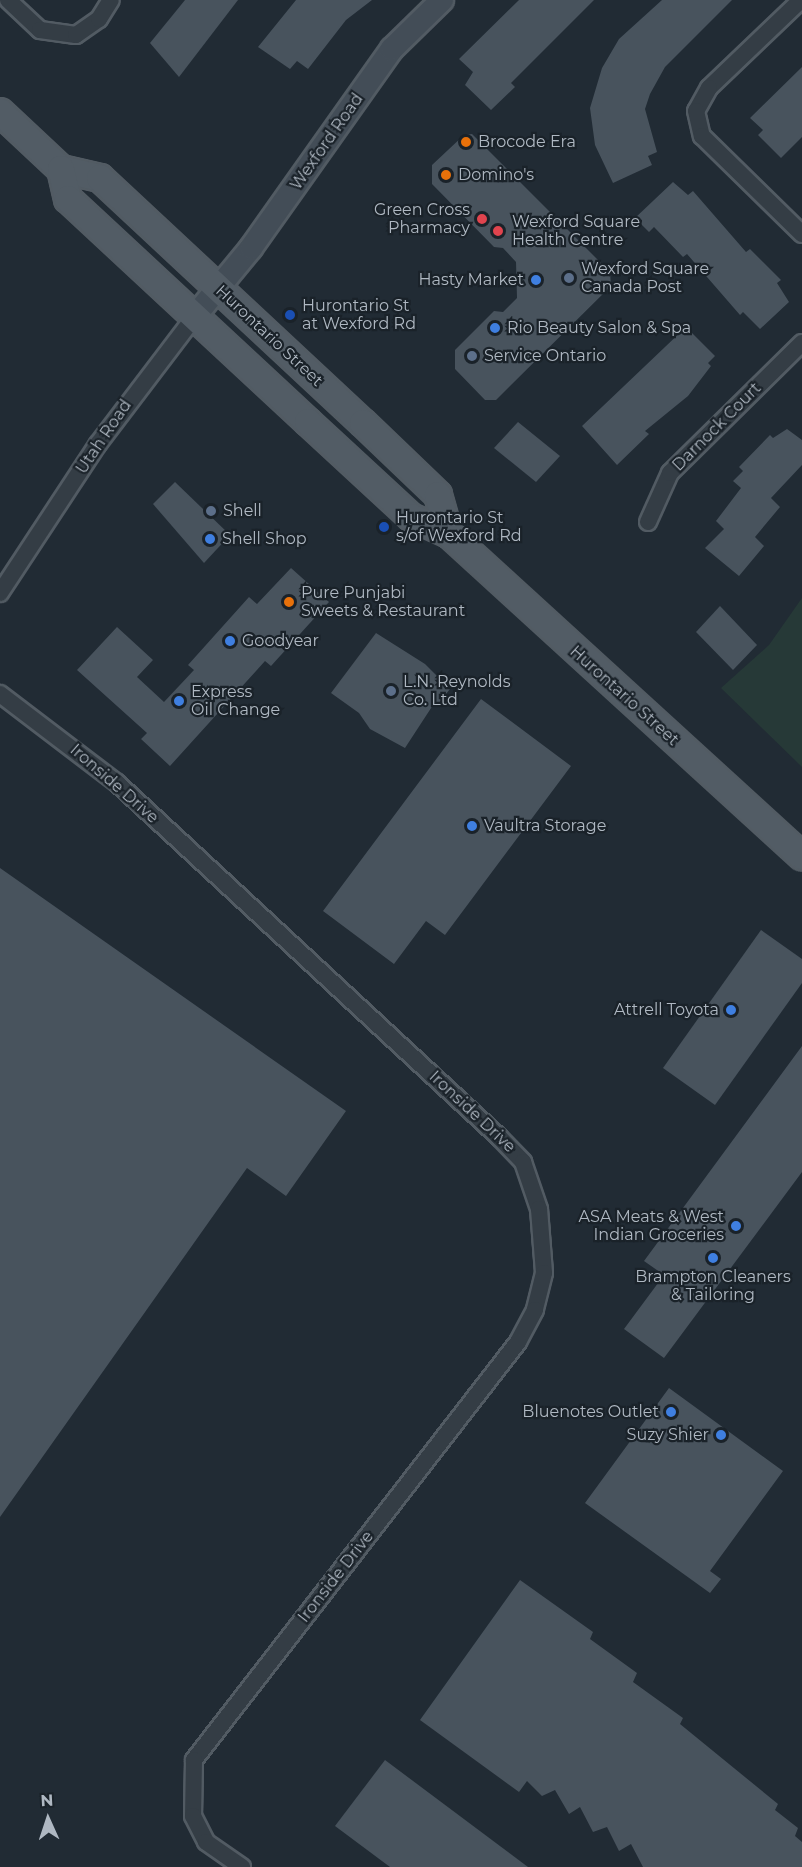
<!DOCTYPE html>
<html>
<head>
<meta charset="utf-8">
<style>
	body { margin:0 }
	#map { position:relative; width:802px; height:1867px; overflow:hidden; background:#212b34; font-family:Montserrat,sans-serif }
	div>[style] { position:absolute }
	.green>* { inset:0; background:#263937 }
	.building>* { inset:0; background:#48535d }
	.roads { filter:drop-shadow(2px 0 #525b63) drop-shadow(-2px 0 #525b63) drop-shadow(0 2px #525b63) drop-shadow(0 -2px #525b63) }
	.street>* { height:16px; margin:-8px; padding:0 8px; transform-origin:8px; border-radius:8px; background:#343d45 }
	.secondary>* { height:22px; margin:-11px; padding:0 11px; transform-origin:11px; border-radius:11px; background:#434d57 }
	.primary>* { height:26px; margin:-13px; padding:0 13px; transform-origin:13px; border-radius:13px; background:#525c65 }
	.dots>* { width:16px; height:16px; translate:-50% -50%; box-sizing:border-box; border:3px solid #1a2229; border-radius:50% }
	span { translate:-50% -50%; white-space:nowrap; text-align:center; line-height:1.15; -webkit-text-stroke:4.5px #1a2229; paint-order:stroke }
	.street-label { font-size:16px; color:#afb8c2 }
	.poi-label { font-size:16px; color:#afb8c2 }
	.left { translate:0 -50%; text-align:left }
	.right { translate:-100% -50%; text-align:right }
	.north { position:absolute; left:18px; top:1789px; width:60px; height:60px; -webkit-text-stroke:4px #1a2229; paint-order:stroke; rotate:357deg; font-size:16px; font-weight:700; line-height:24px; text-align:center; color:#afb8c2 }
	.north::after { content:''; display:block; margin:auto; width:21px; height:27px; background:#afb8c2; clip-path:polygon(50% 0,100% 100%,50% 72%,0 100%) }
</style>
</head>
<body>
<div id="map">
	<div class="green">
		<div style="clip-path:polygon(802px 598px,802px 767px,721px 688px,769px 645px)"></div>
	</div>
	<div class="building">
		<div style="clip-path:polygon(185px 0,238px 0,179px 77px,150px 43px)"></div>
		<div style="clip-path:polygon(296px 0,372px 0,346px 20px,308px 69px,297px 61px,290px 69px,258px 47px)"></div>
		<div style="clip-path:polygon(519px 0,594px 0,511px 83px,515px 87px,491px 110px,465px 85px,473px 72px,459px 59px)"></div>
		<div style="clip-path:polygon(662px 0,732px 0,665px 67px,650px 94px,645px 109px,657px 152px,648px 156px,652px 165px,613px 183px,595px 145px,590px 108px,602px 68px,619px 39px)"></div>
		<div style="clip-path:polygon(802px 67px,802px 137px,781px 158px,758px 135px,763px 130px,750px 118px)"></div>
		<div style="clip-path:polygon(472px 134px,610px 272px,611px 286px,496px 400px,485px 400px,455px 369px,455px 350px,494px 311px,503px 312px,517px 298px,516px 262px,503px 248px,494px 247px,432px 184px,432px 165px,464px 135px)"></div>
		<div style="clip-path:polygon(673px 182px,688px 195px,693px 191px,746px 252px,750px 249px,781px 280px,777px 283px,789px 302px,760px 329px,743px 312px,740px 315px,687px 254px,683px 257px,654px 227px,649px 232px,635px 218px)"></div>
		<div style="clip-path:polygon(686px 327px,715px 356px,708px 363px,711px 366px,688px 396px,645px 431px,649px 434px,617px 465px,582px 426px)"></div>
		<div style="clip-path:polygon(518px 422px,560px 456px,536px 482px,494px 448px)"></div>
		<div style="clip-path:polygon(787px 429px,802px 440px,802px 465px,771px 498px,780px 507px,755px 537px,764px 546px,739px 576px,705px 548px,724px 529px,716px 521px,741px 488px,733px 481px,743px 471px,739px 467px,770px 435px,773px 438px)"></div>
		<div style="clip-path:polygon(175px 482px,230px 535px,204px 563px,153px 504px)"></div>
		<div style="clip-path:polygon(291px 568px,329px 602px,271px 666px,265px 661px,170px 766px,141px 739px,147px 733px,77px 670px,117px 627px,153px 660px,137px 677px,164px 702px,194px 670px,188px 665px,249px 597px,257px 604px)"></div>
		<div style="clip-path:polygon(720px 606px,757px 645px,733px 670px,696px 632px)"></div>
		<div style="clip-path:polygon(376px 633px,425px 664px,450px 689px,438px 704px,435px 702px,405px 748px,370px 729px,359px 713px,331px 693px)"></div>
		<div style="clip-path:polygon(481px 699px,571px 766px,445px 935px,426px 921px,394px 964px,323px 911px)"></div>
		<div style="clip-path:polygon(0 868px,346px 1111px,286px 1196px,247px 1168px,0 1517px)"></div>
		<div style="clip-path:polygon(761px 930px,802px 959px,802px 983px,715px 1105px,663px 1068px)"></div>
		<div style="clip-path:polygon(802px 1046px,802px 1172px,664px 1358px,624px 1329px,664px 1275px,644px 1261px)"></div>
		<div style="clip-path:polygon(669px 1388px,783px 1471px,710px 1571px,721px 1579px,710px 1593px,585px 1503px)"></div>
		<div style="clip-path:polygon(520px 1580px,593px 1632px,590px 1639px,637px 1673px,633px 1682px,683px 1718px,680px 1724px,778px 1804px,775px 1810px,798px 1828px,795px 1836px,802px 1842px,802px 1867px,643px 1867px,631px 1844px,619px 1851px,607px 1827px,593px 1832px,580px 1807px,569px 1814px,555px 1790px,542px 1796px,527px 1781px,519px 1792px,420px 1720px)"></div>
		<div style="clip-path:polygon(385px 1760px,528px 1867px,390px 1867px,335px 1826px)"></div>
	</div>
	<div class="roads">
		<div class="street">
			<div style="left:8px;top:0;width:44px;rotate:43.2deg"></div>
			<div style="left:40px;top:30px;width:36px;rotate:8deg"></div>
			<div style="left:76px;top:35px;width:28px;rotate:-35deg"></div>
			<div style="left:99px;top:19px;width:22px;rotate:-58deg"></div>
			<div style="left:801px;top:0;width:127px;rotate:136.3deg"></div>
			<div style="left:709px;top:88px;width:26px;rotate:119deg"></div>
			<div style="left:696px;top:111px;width:26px;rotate:77deg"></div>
			<div style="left:702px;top:136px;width:140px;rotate:44.4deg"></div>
			<div style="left:648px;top:522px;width:54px;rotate:-65.8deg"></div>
			<div style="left:670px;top:473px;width:185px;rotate:-44.6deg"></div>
			<div style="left:0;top:593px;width:178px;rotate:-56.7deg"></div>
			<div style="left:98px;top:444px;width:161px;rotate:-52.8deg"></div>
			<div style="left:0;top:694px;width:147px;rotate:37.3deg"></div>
			<div style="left:117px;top:783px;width:521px;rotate:42.82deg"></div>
			<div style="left:499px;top:1137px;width:35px;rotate:46deg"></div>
			<div style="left:523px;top:1162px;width:50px;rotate:71.2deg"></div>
			<div style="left:539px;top:1209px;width:64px;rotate:85.5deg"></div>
			<div style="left:544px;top:1273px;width:38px;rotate:104deg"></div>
			<div style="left:535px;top:1310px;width:36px;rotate:118deg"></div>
			<div style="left:518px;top:1342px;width:529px;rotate:127.78deg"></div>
			<div style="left:194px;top:1760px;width:56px;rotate:91deg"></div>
			<div style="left:193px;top:1816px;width:29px;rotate:63deg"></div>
			<div style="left:206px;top:1842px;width:44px;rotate:34.8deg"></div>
		</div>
		<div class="secondary">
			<div style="left:195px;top:316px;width:88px;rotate:-50.5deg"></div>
			<div style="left:251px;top:248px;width:244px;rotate:-54.7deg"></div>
			<div style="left:392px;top:49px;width:70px;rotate:-44.4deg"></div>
		</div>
		<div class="primary">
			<div style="left:0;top:112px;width:83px;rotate:43.1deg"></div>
			<div style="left:61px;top:169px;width:40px;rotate:13deg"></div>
			<div style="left:100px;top:178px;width:359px;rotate:43deg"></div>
			<div style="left:363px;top:423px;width:104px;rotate:43.8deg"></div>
			<div style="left:438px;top:495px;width:41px;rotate:74.2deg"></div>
			<div style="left:61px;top:169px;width:31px;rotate:77deg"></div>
			<div style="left:68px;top:199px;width:328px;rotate:42.9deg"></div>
			<div style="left:308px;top:422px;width:140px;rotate:42.7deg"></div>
			<div style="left:411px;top:517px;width:42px;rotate:24.1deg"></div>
			<div style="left:449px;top:534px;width:478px;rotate:42.4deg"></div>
		</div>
	</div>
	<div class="dots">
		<div style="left:466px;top:142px;background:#e8710a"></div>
		<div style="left:446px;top:175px;background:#e8710a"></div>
		<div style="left:482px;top:219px;background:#e0444e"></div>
		<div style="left:498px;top:231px;background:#e0444e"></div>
		<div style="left:569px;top:278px;background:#5c6f8a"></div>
		<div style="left:536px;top:280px;background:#3f7fe0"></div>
		<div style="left:290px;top:315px;background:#1a4fb4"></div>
		<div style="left:495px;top:328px;background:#3f7fe0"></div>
		<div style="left:472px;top:356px;background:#5c6f8a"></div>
		<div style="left:211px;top:511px;background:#5c6f8a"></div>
		<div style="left:384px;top:527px;background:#1a4fb4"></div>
		<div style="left:210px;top:539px;background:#3f7fe0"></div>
		<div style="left:289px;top:602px;background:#e8710a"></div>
		<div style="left:230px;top:641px;background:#3f7fe0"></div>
		<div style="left:391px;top:691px;background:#5c6f8a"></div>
		<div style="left:179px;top:701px;background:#3f7fe0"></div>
		<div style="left:472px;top:826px;background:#3f7fe0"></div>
		<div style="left:731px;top:1010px;background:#3f7fe0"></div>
		<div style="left:736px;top:1226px;background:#3f7fe0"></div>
		<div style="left:713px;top:1258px;background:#3f7fe0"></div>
		<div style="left:671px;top:1412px;background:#3f7fe0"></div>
		<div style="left:721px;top:1435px;background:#3f7fe0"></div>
	</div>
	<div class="street-label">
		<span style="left:327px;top:142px;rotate:-55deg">Wexford Road</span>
		<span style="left:269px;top:336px;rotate:43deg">Hurontario Street</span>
		<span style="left:717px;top:427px;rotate:-45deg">Darnock Court</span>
		<span style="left:104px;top:437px;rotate:-56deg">Utah Road</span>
		<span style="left:624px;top:696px;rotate:42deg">Hurontario Street</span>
		<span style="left:114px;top:784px;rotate:41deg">Ironside Drive</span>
		<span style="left:472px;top:1112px;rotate:43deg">Ironside Drive</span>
		<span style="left:336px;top:1577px;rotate:-52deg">Ironside Drive</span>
	</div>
	<div class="poi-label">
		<span class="left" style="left:478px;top:142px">Brocode Era</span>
		<span class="left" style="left:458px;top:175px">Domino's</span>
		<span class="right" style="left:470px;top:219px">Green Cross<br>Pharmacy</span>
		<span class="left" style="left:512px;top:231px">Wexford Square<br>Health Centre</span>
		<span class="left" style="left:581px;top:278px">Wexford Square<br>Canada Post</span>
		<span class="right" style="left:524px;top:280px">Hasty Market</span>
		<span class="left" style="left:302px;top:315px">Hurontario St<br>at Wexford Rd</span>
		<span class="left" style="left:507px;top:328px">Rio Beauty Salon &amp; Spa</span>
		<span class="left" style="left:484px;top:356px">Service Ontario</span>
		<span class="left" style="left:223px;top:511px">Shell</span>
		<span class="left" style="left:396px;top:527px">Hurontario St<br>s/of Wexford Rd</span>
		<span class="left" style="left:222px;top:539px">Shell Shop</span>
		<span class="left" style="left:301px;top:602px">Pure Punjabi<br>Sweets &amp; Restaurant</span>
		<span class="left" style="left:242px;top:641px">Goodyear</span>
		<span class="left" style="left:403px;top:691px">L.N. Reynolds<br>Co. Ltd</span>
		<span class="left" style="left:191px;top:701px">Express<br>Oil Change</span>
		<span class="left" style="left:484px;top:826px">Vaultra Storage</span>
		<span class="right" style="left:719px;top:1010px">Attrell Toyota</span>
		<span class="right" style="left:724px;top:1226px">ASA Meats &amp; West<br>Indian Groceries</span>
		<span style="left:713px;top:1286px">Brampton Cleaners<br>&amp; Tailoring</span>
		<span class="right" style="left:659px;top:1412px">Bluenotes Outlet</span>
		<span class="right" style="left:709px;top:1435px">Suzy Shier</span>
	</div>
	<div class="north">N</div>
</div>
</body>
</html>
